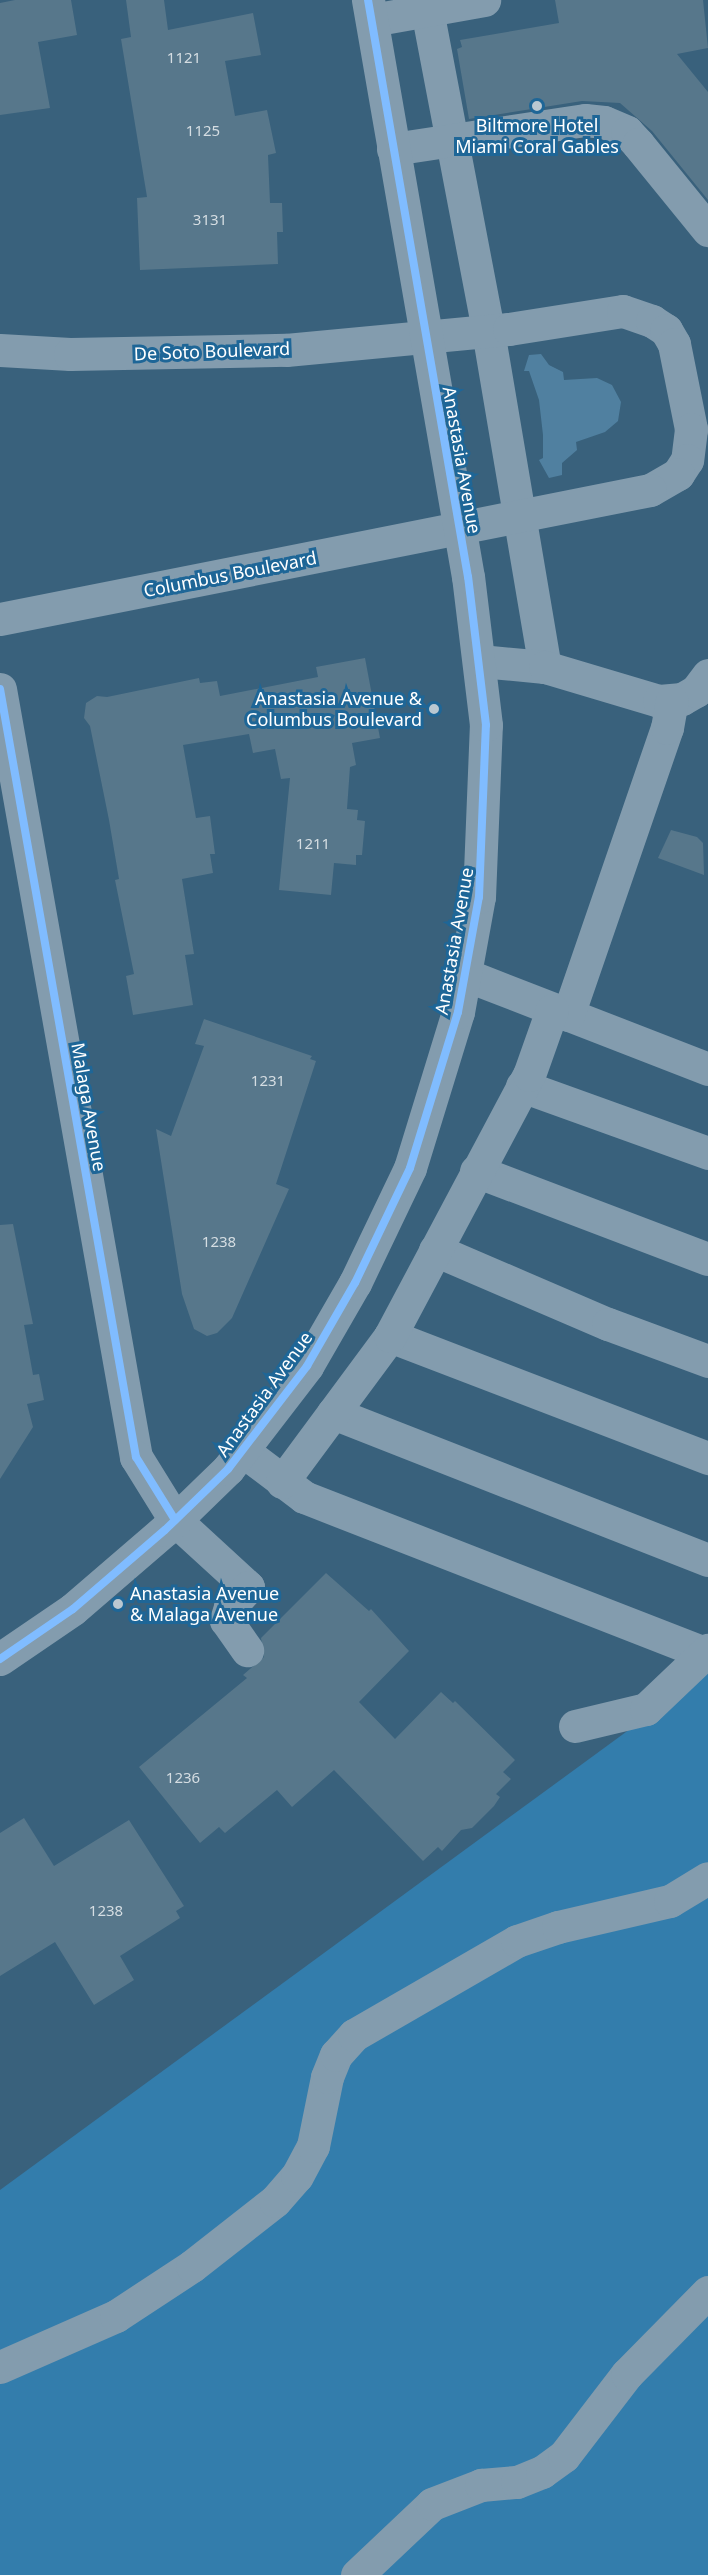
<!DOCTYPE html>
<html>
<head>
<meta charset="utf-8">
<style>
	body { margin:0 }
	#map { position:relative; width:708px; height:2575px; overflow:hidden; background:#39617c; font-family:"Noto Sans",sans-serif }
	div>[style] { position:absolute }
	.green>* { inset:0; background:#337dac }
	.water>* { inset:0; background:#5080a0 }
	.building>* { inset:0; background:#57778b }
	.minor>* { height:33px; margin:-16.5px; padding:0 16.5px; transform-origin:16.5px; border-radius:16.5px; background:#839cae }
	.cycleway>* { height:8px; margin:-4px; padding:0 4px; transform-origin:4px; border-radius:4px; background:#80bcff }
	.dots>* { width:16px; height:16px; translate:-50% -50%; box-sizing:border-box; border:3px solid #1e6697; border-radius:50% }
	span { translate:-50% -50%; white-space:nowrap; text-align:center; line-height:1.15; -webkit-text-stroke:6px #1e6697; paint-order:stroke }
	.number-label { font-size:15px; color:#d5dde2 }
	.number-label span { -webkit-text-stroke-width:0 }
	.poi-label { font-size:18px; color:#fff }
	.right { translate:-100% -50%; text-align:right }
	.left { translate:0 -50%; text-align:left }
	.street-label { font-size:18px; color:#fff }
</style>
</head>
<body>
<div id="map">
	<div class="green">
		<div style="clip-path:polygon(708px 1672px,708px 2575px,0 2575px,0 2190px)"></div>
	</div>
	<div class="water">
		<div style="clip-path:polygon(541px 354px,549px 365px,563px 372px,564px 380px,597px 378px,612px 385px,621px 402px,618px 421px,605px 432px,576px 442px,577px 450px,562px 463px,562px 475px,549px 478px,539px 460px,543px 458px,543px 435px,539px 400px,529px 371px,524px 371px,529px 355px)"></div>
	</div>
	<div class="building">
		<div style="clip-path:polygon(15px 0,71px 0,77px 35px,38px 42px,50px 108px,0 115px,0 3px)"></div>
		<div style="clip-path:polygon(126px 0,164px 0,168px 30px,253px 13px,261px 55px,225px 61px,235px 116px,267px 110px,276px 153px,268px 155px,270px 203px,282px 203px,283px 232px,277px 232px,278px 264px,140px 270px,137px 198px,147px 197px,121px 39px,131px 37px)"></div>
		<div style="clip-path:polygon(555px 0,703px 0,708px 48px,677px 54px,708px 92px,708px 200px,652px 131px,620px 103px,582px 101px,469px 119px,457px 49px,462px 47px,460px 40px,559px 23px)"></div>
		<div style="clip-path:polygon(365px 658px,380px 738px,352px 743px,356px 765px,350px 767px,347px 809px,358px 810px,357px 820px,365px 821px,362px 855px,356px 855px,356px 865px,334px 863px,331px 895px,279px 890px,290px 778px,281px 779px,275px 749px,253px 753px,249px 734px,183px 745px,196px 818px,210px 816px,215px 854px,210px 854px,213px 873px,182px 879px,194px 954px,185px 955px,193px 1005px,133px 1015px,126px 976px,134px 974px,115px 880px,119px 879px,109px 820px,90px 726px,84px 718px,86px 703px,97px 696px,107px 697px,199px 678px,200px 683px,217px 681px,220px 696px,318px 677px,316px 667px)"></div>
		<div style="clip-path:polygon(671px 830px,697px 837px,703px 843px,704px 875px,658px 858px)"></div>
		<div style="clip-path:polygon(204px 1019px,312px 1056px,310px 1059px,316px 1061px,276px 1184px,289px 1189px,232px 1318px,217px 1333px,207px 1336px,194px 1329px,182px 1294px,156px 1129px,171px 1136px,204px 1046px,195px 1044px)"></div>
		<div style="clip-path:polygon(13px 1224px,33px 1324px,24px 1325px,33px 1375px,39px 1374px,44px 1400px,27px 1404px,33px 1427px,0 1479px,0 1225px)"></div>
		<div style="clip-path:polygon(326px 1573px,369px 1611px,371px 1609px,409px 1651px,359px 1702px,395px 1739px,441px 1692px,453px 1703px,455px 1701px,515px 1760px,503px 1772px,511px 1779px,496px 1794px,500px 1797px,494px 1806px,472px 1828px,461px 1830px,442px 1851px,438px 1847px,423px 1861px,334px 1770px,292px 1807px,277px 1790px,225px 1833px,219px 1827px,200px 1843px,139px 1767px,247px 1678px,243px 1675px,264px 1657px,261px 1638px)"></div>
		<div style="clip-path:polygon(24px 1818px,54px 1866px,129px 1820px,184px 1906px,176px 1911px,180px 1918px,120px 1956px,134px 1980px,94px 2005px,55px 1942px,0 1976px,0 1833px)"></div>
	</div>
	<div class="minor">
		<div style="left:427px;top:10px;width:327px;rotate:79.2deg"></div>
		<div style="left:488px;top:331px;width:341px;rotate:80.4deg"></div>
		<div style="left:372px;top:20px;width:114px;rotate:-10.1deg"></div>
		<div style="left:393px;top:149px;width:194px;rotate:-8.6deg"></div>
		<div style="left:585px;top:120px;width:19px;rotate:6deg"></div>
		<div style="left:604px;top:122px;width:25px;rotate:23deg"></div>
		<div style="left:627px;top:132px;width:16px;rotate:47deg"></div>
		<div style="left:638px;top:144px;width:111px;rotate:50.9deg"></div>
		<div style="left:0;top:350px;width:70px;rotate:3.3deg"></div>
		<div style="left:70px;top:354px;width:216px;rotate:-1.1deg"></div>
		<div style="left:286px;top:350px;width:224px;rotate:-5.4deg"></div>
		<div style="left:509px;top:329px;width:115px;rotate:-9deg"></div>
		<div style="left:623px;top:311px;width:31px;rotate:19deg"></div>
		<div style="left:652px;top:321px;width:17px;rotate:33deg"></div>
		<div style="left:666px;top:330px;width:16px;rotate:60deg"></div>
		<div style="left:674px;top:344px;width:87px;rotate:78.7deg"></div>
		<div style="left:691px;top:429px;width:31px;rotate:97deg"></div>
		<div style="left:687px;top:460px;width:17px;rotate:123deg"></div>
		<div style="left:678px;top:474px;width:32px;rotate:150deg"></div>
		<div style="left:650px;top:490px;width:663px;rotate:168.77deg"></div>
		<div style="left:480px;top:661px;width:65px;rotate:5.3deg"></div>
		<div style="left:545px;top:667px;width:119px;rotate:16.6deg"></div>
		<div style="left:659px;top:701px;width:23px;rotate:-5deg"></div>
		<div style="left:682px;top:699px;width:16px;rotate:-30deg"></div>
		<div style="left:696px;top:691px;width:20px;rotate:-53deg"></div>
		<div style="left:0;top:689px;width:780px;rotate:79.96deg"></div>
		<div style="left:136px;top:1457px;width:74px;rotate:58.2deg"></div>
		<div style="left:175px;top:1520px;width:99px;rotate:42.5deg"></div>
		<div style="left:248px;top:1587px;width:27px;rotate:132deg"></div>
		<div style="left:230px;top:1607px;width:14px;rotate:107deg"></div>
		<div style="left:226px;top:1620px;width:37px;rotate:55deg"></div>
		<div style="left:466px;top:975px;width:260px;rotate:21.2deg"></div>
		<div style="left:568px;top:1015px;width:304px;rotate:-71deg"></div>
		<div style="left:667px;top:728px;width:27px;rotate:-80deg"></div>
		<div style="left:522px;top:1086px;width:198px;rotate:19.8deg"></div>
		<div style="left:476px;top:1171px;width:248px;rotate:20.8deg"></div>
		<div style="left:435px;top:1250px;width:188px;rotate:23.2deg"></div>
		<div style="left:608px;top:1324px;width:107px;rotate:20.3deg"></div>
		<div style="left:390px;top:1336px;width:341px;rotate:21deg"></div>
		<div style="left:333px;top:1413px;width:403px;rotate:21.4deg"></div>
		<div style="left:243px;top:1451px;width:76px;rotate:37deg"></div>
		<div style="left:304px;top:1497px;width:429px;rotate:21.3deg"></div>
		<div style="left:282px;top:1482px;width:182px;rotate:-53.5deg"></div>
		<div style="left:390px;top:1336px;width:296px;rotate:-62deg"></div>
		<div style="left:529px;top:1075px;width:69px;rotate:-70.5deg"></div>
		<div style="left:0;top:1659px;width:88px;rotate:-34.4deg"></div>
		<div style="left:73px;top:1609px;width:121px;rotate:-40.7deg"></div>
		<div style="left:165px;top:1530px;width:88px;rotate:-44.1deg"></div>
		<div style="left:228px;top:1469px;width:130px;rotate:-52.5deg"></div>
		<div style="left:307px;top:1366px;width:96px;rotate:-60deg"></div>
		<div style="left:355px;top:1283px;width:127px;rotate:-64.4deg"></div>
		<div style="left:410px;top:1168px;width:163px;rotate:-72.9deg"></div>
		<div style="left:458px;top:1012px;width:117px;rotate:-79.7deg"></div>
		<div style="left:479px;top:897px;width:172px;rotate:-87.7deg"></div>
		<div style="left:486px;top:725px;width:149px;rotate:-96.9deg"></div>
		<div style="left:468px;top:577px;width:586px;rotate:-99.83deg"></div>
		<div style="left:575px;top:1726px;width:73px;rotate:-13.5deg"></div>
		<div style="left:646px;top:1709px;width:86px;rotate:-43.6deg"></div>
		<div style="left:0;top:2367px;width:127px;rotate:-23.7deg"></div>
		<div style="left:116px;top:2316px;width:91px;rotate:-33.3deg"></div>
		<div style="left:192px;top:2266px;width:105px;rotate:-38.1deg"></div>
		<div style="left:275px;top:2201px;width:33px;rotate:-49deg"></div>
		<div style="left:297px;top:2176px;width:34px;rotate:-62deg"></div>
		<div style="left:313px;top:2146px;width:70px;rotate:-78.5deg"></div>
		<div style="left:327px;top:2077px;width:24px;rotate:-68deg"></div>
		<div style="left:336px;top:2055px;width:27px;rotate:-48deg"></div>
		<div style="left:354px;top:2035px;width:188px;rotate:-30deg"></div>
		<div style="left:517px;top:1941px;width:43px;rotate:-18.9deg"></div>
		<div style="left:558px;top:1927px;width:115px;rotate:-13.1deg"></div>
		<div style="left:670px;top:1901px;width:44px;rotate:-31.2deg"></div>
		<div style="left:357px;top:2575px;width:103px;rotate:-43.4deg"></div>
		<div style="left:432px;top:2504px;width:53px;rotate:-21.2deg"></div>
		<div style="left:481px;top:2485px;width:36px;rotate:-5deg"></div>
		<div style="left:517px;top:2482px;width:27px;rotate:-22deg"></div>
		<div style="left:542px;top:2472px;width:27px;rotate:-36deg"></div>
		<div style="left:564px;top:2456px;width:103px;rotate:-52.5deg"></div>
		<div style="left:627px;top:2374px;width:115px;rotate:-45.4deg"></div>
	</div>
	<div class="cycleway">
		<div style="left:0;top:689px;width:780px;rotate:79.96deg"></div>
		<div style="left:136px;top:1457px;width:74px;rotate:58.2deg"></div>
		<div style="left:0;top:1659px;width:88px;rotate:-34.4deg"></div>
		<div style="left:73px;top:1609px;width:121px;rotate:-40.7deg"></div>
		<div style="left:165px;top:1530px;width:88px;rotate:-44.1deg"></div>
		<div style="left:228px;top:1469px;width:130px;rotate:-52.5deg"></div>
		<div style="left:307px;top:1366px;width:96px;rotate:-60deg"></div>
		<div style="left:355px;top:1283px;width:127px;rotate:-64.4deg"></div>
		<div style="left:410px;top:1168px;width:163px;rotate:-72.9deg"></div>
		<div style="left:458px;top:1012px;width:117px;rotate:-79.7deg"></div>
		<div style="left:479px;top:897px;width:172px;rotate:-87.7deg"></div>
		<div style="left:486px;top:725px;width:149px;rotate:-96.9deg"></div>
		<div style="left:468px;top:577px;width:586px;rotate:-99.83deg"></div>
	</div>
	<div class="dots">
		<div style="left:537px;top:106px;background:#bac8d1"></div>
		<div style="left:434px;top:709px;background:#bac8d1"></div>
		<div style="left:118px;top:1604px;background:#bac8d1"></div>
	</div>
	<div class="number-label">
		<span style="left:184px;top:58px">1121</span>
		<span style="left:203px;top:131px">1125</span>
		<span style="left:210px;top:220px">3131</span>
		<span style="left:313px;top:844px">1211</span>
		<span style="left:268px;top:1081px">1231</span>
		<span style="left:219px;top:1242px">1238</span>
		<span style="left:183px;top:1778px">1236</span>
		<span style="left:106px;top:1911px">1238</span>
	</div>
	<div class="poi-label">
		<span style="left:537px;top:136px">Biltmore Hotel<br>Miami Coral Gables</span>
		<span class="right" style="left:422px;top:709px">Anastasia Avenue &amp;<br>Columbus Boulevard</span>
		<span class="left" style="left:130px;top:1604px">Anastasia Avenue<br>&amp; Malaga Avenue</span>
	</div>
	<div class="street-label">
		<span style="left:212px;top:351px;rotate:-2deg">De Soto Boulevard</span>
		<span style="left:462px;top:460px;rotate:80deg">Anastasia Avenue</span>
		<span style="left:230px;top:574px;rotate:-11deg">Columbus Boulevard</span>
		<span style="left:454px;top:941px;rotate:-80deg">Anastasia Avenue</span>
		<span style="left:89px;top:1107px;rotate:80deg">Malaga Avenue</span>
		<span style="left:264px;top:1394px;rotate:-54deg">Anastasia Avenue</span>
	</div>
</div>
</body>
</html>
